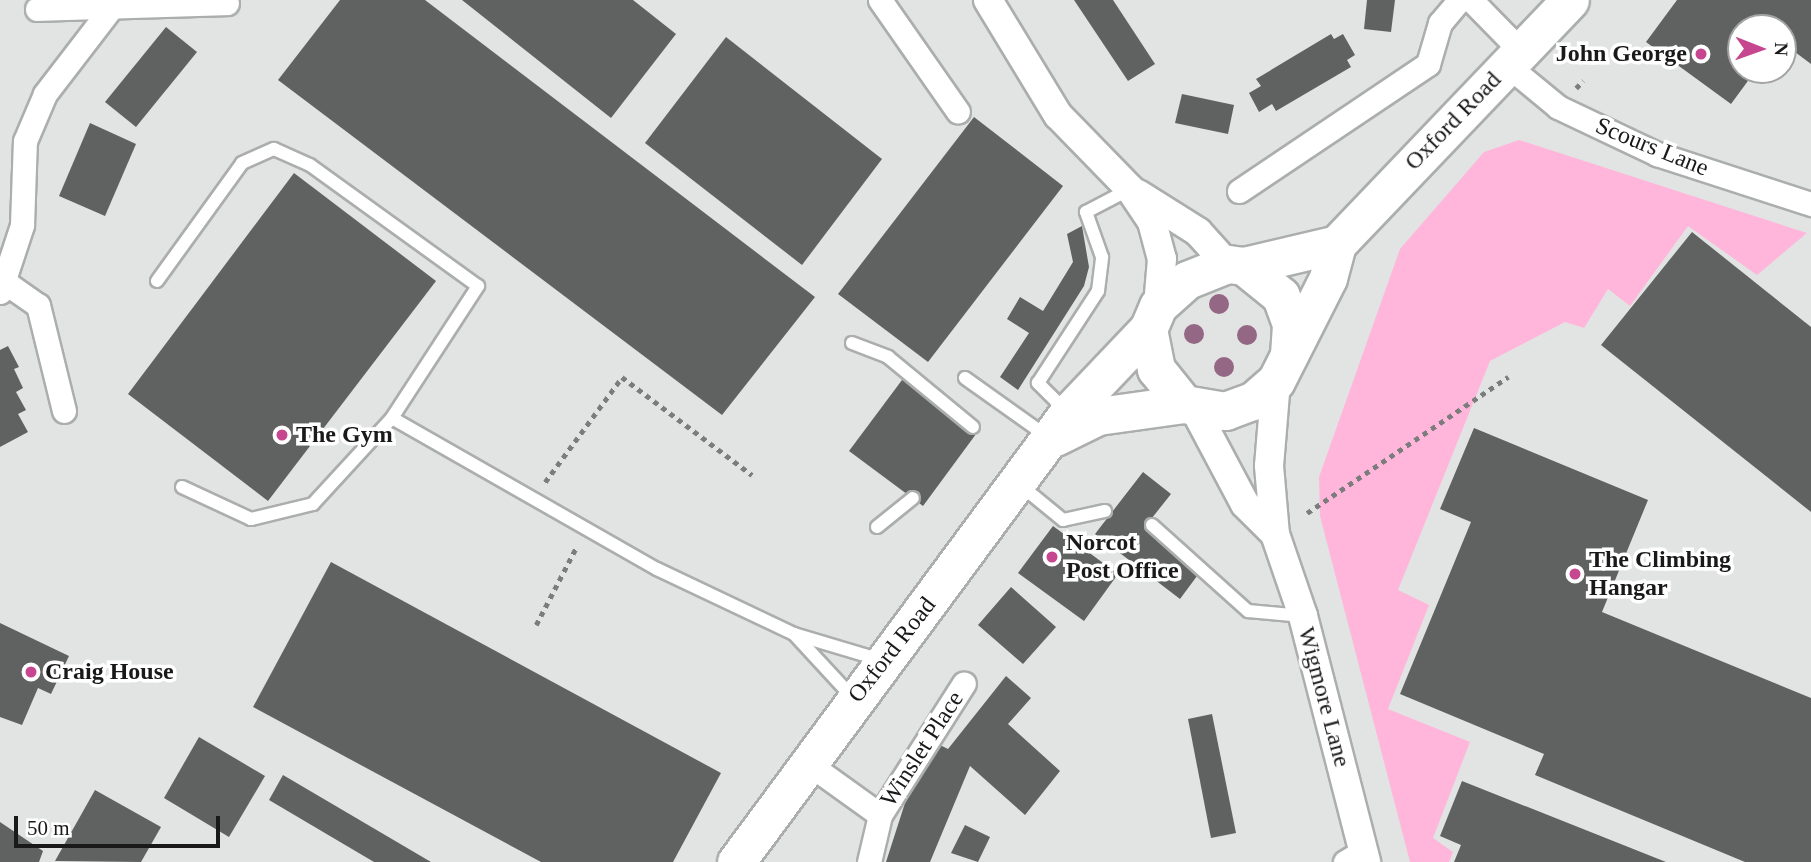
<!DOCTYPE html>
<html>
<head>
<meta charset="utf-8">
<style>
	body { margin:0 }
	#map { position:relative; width:1811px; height:862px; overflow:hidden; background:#e1e4e3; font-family:"Times New Roman",serif }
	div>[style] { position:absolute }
	.green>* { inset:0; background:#ffb6da }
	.building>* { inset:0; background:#5f6261 }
	.path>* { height:4.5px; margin-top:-2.25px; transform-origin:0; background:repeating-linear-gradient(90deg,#7b7d7c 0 5px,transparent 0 10px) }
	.roads { filter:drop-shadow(2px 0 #abaead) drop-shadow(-2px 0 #abaead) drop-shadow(0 2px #abaead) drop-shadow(0 -2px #abaead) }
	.service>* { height:12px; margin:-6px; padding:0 6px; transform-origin:6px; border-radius:6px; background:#fff }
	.minor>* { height:23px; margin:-11.5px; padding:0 11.5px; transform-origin:11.5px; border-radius:11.5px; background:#fff }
	.tertiary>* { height:28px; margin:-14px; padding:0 14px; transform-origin:14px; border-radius:14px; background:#fff }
	.primary>* { height:37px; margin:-18.5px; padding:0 18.5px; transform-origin:18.5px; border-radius:18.5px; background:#fff }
	.trees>* { width:20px; height:20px; margin:-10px; border-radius:50%; background:#946784 }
	.dots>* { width:19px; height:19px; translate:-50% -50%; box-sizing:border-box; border:4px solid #fff; border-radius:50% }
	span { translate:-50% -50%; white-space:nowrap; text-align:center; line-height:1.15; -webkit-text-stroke:7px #fff; paint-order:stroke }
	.poi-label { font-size:24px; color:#181918; font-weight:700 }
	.right { translate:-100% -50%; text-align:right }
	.left { translate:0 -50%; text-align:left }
	.street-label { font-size:24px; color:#181918 }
	.north { position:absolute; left:1727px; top:14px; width:70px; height:70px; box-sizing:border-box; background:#fff; border:2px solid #a3a3a3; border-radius:50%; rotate:91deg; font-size:19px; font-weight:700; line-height:28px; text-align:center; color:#181918 }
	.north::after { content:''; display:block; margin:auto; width:24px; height:32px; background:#c64690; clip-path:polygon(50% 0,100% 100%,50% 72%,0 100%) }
	.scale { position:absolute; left:14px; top:816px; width:206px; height:32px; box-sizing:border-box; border:4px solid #181918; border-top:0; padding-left:9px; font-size:21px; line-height:24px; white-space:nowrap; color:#181918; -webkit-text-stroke:5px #fff; paint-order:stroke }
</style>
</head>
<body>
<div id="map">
	<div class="green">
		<div style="clip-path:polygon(1519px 140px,1807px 233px,1757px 275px,1688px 226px,1630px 306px,1608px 289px,1584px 328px,1565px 322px,1490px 361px,1398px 590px,1429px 605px,1388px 709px,1470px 742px,1433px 838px,1453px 852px,1449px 862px,1410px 862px,1320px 516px,1319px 477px,1400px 249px,1484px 152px)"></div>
	</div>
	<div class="building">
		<div style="clip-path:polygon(340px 0,425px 0,815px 297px,722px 415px,278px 80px)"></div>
		<div style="clip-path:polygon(462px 0,633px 0,676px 34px,611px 118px)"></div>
		<div style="clip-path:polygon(1074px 0,1113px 0,1155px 64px,1128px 81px)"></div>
		<div style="clip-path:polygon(1367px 0,1395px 0,1391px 32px,1364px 29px)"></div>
		<div style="clip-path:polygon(1677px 0,1811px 0,1811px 64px,1783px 43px,1783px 28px,1741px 28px,1741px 70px,1756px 70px,1731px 104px,1646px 42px)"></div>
		<div style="clip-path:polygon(166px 27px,197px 52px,136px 127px,105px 102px)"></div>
		<div style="clip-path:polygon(1331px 34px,1334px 39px,1343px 34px,1355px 55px,1347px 60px,1351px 67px,1276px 111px,1272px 104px,1259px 112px,1249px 93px,1261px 86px,1256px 79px)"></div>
		<div style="clip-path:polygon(726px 37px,882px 159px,802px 265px,645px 143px)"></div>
		<div style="clip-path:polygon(1182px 94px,1234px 105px,1228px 134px,1175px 123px)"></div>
		<div style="clip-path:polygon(974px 117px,1063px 186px,928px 362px,838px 294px)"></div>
		<div style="clip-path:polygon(90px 123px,136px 144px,105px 216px,59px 196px)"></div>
		<div style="clip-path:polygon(294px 173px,436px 281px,268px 501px,128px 394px)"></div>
		<div style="clip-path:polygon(1082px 226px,1089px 267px,1084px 286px,1018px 390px,1000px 377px,1029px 333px,1007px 319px,1020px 297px,1043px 311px,1073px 262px,1067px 234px)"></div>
		<div style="clip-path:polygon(1692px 232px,1811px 327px,1811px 512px,1601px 345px)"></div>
		<div style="clip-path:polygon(8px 346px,19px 367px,14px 369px,23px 388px,16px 392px,26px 410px,18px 414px,28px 432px,0 447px,0 350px)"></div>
		<div style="clip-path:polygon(905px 376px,979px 430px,923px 506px,849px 451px)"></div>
		<div style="clip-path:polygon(1474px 428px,1648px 500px,1602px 612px,1811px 698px,1811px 862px,1745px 862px,1535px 775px,1544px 754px,1400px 694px,1471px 522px,1440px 509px)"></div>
		<div style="clip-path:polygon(1143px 472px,1171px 494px,1144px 528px,1200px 572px,1180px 599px,1095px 534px)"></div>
		<div style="clip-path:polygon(1053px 526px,1118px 574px,1084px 621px,1018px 573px)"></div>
		<div style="clip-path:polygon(331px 562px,721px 773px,673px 862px,541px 862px,253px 707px)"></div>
		<div style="clip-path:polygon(1011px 587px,1056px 627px,1023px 664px,978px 625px)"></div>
		<div style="clip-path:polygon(0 623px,69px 656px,51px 694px,38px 688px,22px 725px,0 717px)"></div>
		<div style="clip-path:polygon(1006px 676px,1031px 698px,1008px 724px,1060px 771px,1025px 815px,970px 766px,930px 862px,886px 862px,905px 803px,938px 744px,948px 749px)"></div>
		<div style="clip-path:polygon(1212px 714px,1236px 833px,1211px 838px,1188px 719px)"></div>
		<div style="clip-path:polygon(199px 737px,265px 776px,229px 837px,164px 798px)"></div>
		<div style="clip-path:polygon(283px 775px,431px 862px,374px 862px,269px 800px)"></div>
		<div style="clip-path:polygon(1462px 781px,1666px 862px,1454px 862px,1461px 845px,1440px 836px)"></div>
		<div style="clip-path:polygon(95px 790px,161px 827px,141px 862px,55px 861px)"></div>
		<div style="clip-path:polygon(0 822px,43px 851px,39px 862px,0 862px)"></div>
		<div style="clip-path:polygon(965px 825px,990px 837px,978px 862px,951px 853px)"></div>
	</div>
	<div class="path">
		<div style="left:1576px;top:88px;width:10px;rotate:-45deg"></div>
		<div style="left:545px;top:482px;width:130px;rotate:-53.7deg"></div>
		<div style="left:622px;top:377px;width:163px;rotate:37deg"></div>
		<div style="left:1307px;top:513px;width:243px;rotate:-34.1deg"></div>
		<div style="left:536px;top:625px;width:89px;rotate:-62.6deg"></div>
	</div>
	<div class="roads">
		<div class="service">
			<div style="left:157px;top:281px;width:145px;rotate:-54.2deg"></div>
			<div style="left:242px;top:163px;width:35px;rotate:-24deg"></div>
			<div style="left:274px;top:149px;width:39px;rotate:24deg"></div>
			<div style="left:310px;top:165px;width:207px;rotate:35.8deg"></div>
			<div style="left:478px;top:286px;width:158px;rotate:123.1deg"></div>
			<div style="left:392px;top:418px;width:117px;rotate:132.6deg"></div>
			<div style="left:313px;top:504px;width:64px;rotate:166.4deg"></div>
			<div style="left:251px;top:519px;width:76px;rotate:-155.1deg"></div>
			<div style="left:852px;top:343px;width:39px;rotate:21deg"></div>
			<div style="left:888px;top:357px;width:110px;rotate:39.5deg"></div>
			<div style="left:965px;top:378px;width:102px;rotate:35.4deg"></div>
			<div style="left:1066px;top:411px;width:40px;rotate:-135deg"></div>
			<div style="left:1038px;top:383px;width:110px;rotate:-56.9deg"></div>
			<div style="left:1098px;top:291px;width:34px;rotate:-83deg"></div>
			<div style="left:1102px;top:257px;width:48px;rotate:-109.6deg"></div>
			<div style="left:1086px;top:212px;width:50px;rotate:-27.6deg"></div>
			<div style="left:392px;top:418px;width:305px;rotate:29.7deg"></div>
			<div style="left:657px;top:569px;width:152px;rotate:25.4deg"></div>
			<div style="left:794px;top:634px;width:91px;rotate:16.6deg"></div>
			<div style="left:1019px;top:484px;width:57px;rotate:39.3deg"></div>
			<div style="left:1063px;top:520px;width:43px;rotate:-12.1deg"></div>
			<div style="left:1152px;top:525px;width:129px;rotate:41.9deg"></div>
			<div style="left:1248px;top:611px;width:55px;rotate:5.2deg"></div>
			<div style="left:877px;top:527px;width:46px;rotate:-38.9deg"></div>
			<div style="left:794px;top:634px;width:87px;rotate:47.3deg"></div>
		</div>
		<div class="minor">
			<div style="left:880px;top:0;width:136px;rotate:55.1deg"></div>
			<div style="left:1471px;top:0;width:71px;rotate:45.6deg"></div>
			<div style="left:37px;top:9px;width:190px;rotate:-1.8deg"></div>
			<div style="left:1507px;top:65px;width:66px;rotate:39.5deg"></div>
			<div style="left:1558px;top:107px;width:110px;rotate:25.4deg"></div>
			<div style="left:1657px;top:154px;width:162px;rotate:18deg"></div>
			<div style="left:1239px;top:191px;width:228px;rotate:-33.9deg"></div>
			<div style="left:1428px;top:64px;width:43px;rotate:-73.7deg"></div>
			<div style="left:1440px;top:23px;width:30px;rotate:-50deg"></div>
			<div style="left:6px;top:283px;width:39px;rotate:35deg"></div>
			<div style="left:38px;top:305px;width:109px;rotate:76.2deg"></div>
			<div style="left:0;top:292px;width:71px;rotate:-71.8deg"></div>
			<div style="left:22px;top:225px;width:84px;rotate:-88deg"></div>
			<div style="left:25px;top:141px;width:51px;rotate:-66.9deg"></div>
			<div style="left:45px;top:94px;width:113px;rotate:-52.5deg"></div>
			<div style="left:809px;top:764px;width:87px;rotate:35.7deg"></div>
			<div style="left:869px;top:862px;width:48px;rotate:-76.8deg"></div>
			<div style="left:880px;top:815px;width:156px;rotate:-57.5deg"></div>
			<div style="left:1345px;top:862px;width:21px;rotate:-31deg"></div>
		</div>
		<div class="tertiary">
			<div style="left:988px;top:0;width:135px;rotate:58.7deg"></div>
			<div style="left:1058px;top:115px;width:103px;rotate:45.8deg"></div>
			<div style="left:1130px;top:189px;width:40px;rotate:56deg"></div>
			<div style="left:1152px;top:222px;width:38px;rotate:75deg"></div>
			<div style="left:1162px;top:259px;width:47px;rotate:94.9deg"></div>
			<div style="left:1138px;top:194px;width:71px;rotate:32.3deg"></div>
			<div style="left:1198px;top:232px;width:43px;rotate:47.8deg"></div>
			<div style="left:1276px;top:381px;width:85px;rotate:94.7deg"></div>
			<div style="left:1269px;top:466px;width:68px;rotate:85deg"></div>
			<div style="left:1275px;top:534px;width:87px;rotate:71.1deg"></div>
			<div style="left:1303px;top:616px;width:254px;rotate:75.6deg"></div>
			<div style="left:1195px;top:410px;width:106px;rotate:62deg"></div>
			<div style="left:1245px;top:504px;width:42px;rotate:45deg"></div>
		</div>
		<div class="primary">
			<div style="left:1244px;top:266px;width:96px;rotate:-13.3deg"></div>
			<div style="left:1289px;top:354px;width:30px;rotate:-86deg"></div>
			<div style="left:1291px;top:324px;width:30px;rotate:-110deg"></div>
			<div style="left:1281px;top:296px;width:48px;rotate:-141deg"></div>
			<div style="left:1244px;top:266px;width:17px;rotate:-173deg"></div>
			<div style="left:1227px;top:264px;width:43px;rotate:158.2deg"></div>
			<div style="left:1187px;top:280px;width:39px;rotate:138deg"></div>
			<div style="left:1158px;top:306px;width:25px;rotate:113deg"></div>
			<div style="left:1148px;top:329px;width:41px;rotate:78.7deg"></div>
			<div style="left:1156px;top:369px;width:45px;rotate:51.3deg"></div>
			<div style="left:1184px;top:404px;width:42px;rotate:9.7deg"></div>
			<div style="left:1225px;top:411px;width:30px;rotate:-20deg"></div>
			<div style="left:1253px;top:401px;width:30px;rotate:-41deg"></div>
			<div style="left:1276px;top:381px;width:115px;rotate:-63.2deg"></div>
			<div style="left:1328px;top:278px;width:35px;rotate:-75deg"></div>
			<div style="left:1337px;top:244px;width:337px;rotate:-46.3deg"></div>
			<div style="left:1055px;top:437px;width:48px;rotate:-26deg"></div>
			<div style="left:1098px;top:416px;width:87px;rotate:-7.9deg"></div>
			<div style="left:736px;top:862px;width:558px;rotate:-53.52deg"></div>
			<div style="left:1068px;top:413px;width:116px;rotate:-46.4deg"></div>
		</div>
	</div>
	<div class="trees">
		<div style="left:1219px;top:304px"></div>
		<div style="left:1194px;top:334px"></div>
		<div style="left:1247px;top:335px"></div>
		<div style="left:1224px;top:367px"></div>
	</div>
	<div class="dots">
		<div style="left:1701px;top:54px;background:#c64690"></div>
		<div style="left:282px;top:435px;background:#c64690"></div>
		<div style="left:1052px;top:557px;background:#c64690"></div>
		<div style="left:1575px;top:574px;background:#c64690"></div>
		<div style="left:31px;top:672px;background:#c64690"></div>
	</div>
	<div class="poi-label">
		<span class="right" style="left:1687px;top:54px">John George</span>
		<span class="left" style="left:296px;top:435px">The Gym</span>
		<span class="left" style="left:1066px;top:557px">Norcot<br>Post Office</span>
		<span class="left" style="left:1589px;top:574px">The Climbing<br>Hangar</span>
		<span class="left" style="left:45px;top:672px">Craig House</span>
	</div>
	<div class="street-label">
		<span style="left:1453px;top:121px;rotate:-46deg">Oxford Road</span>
		<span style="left:1652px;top:147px;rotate:22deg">Scours Lane</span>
		<span style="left:892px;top:650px;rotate:-52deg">Oxford Road</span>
		<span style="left:1324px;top:697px;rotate:75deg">Wigmore Lane</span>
		<span style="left:922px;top:749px;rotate:-57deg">Winslet Place</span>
	</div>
	<div class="north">N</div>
	<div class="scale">50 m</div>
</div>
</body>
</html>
